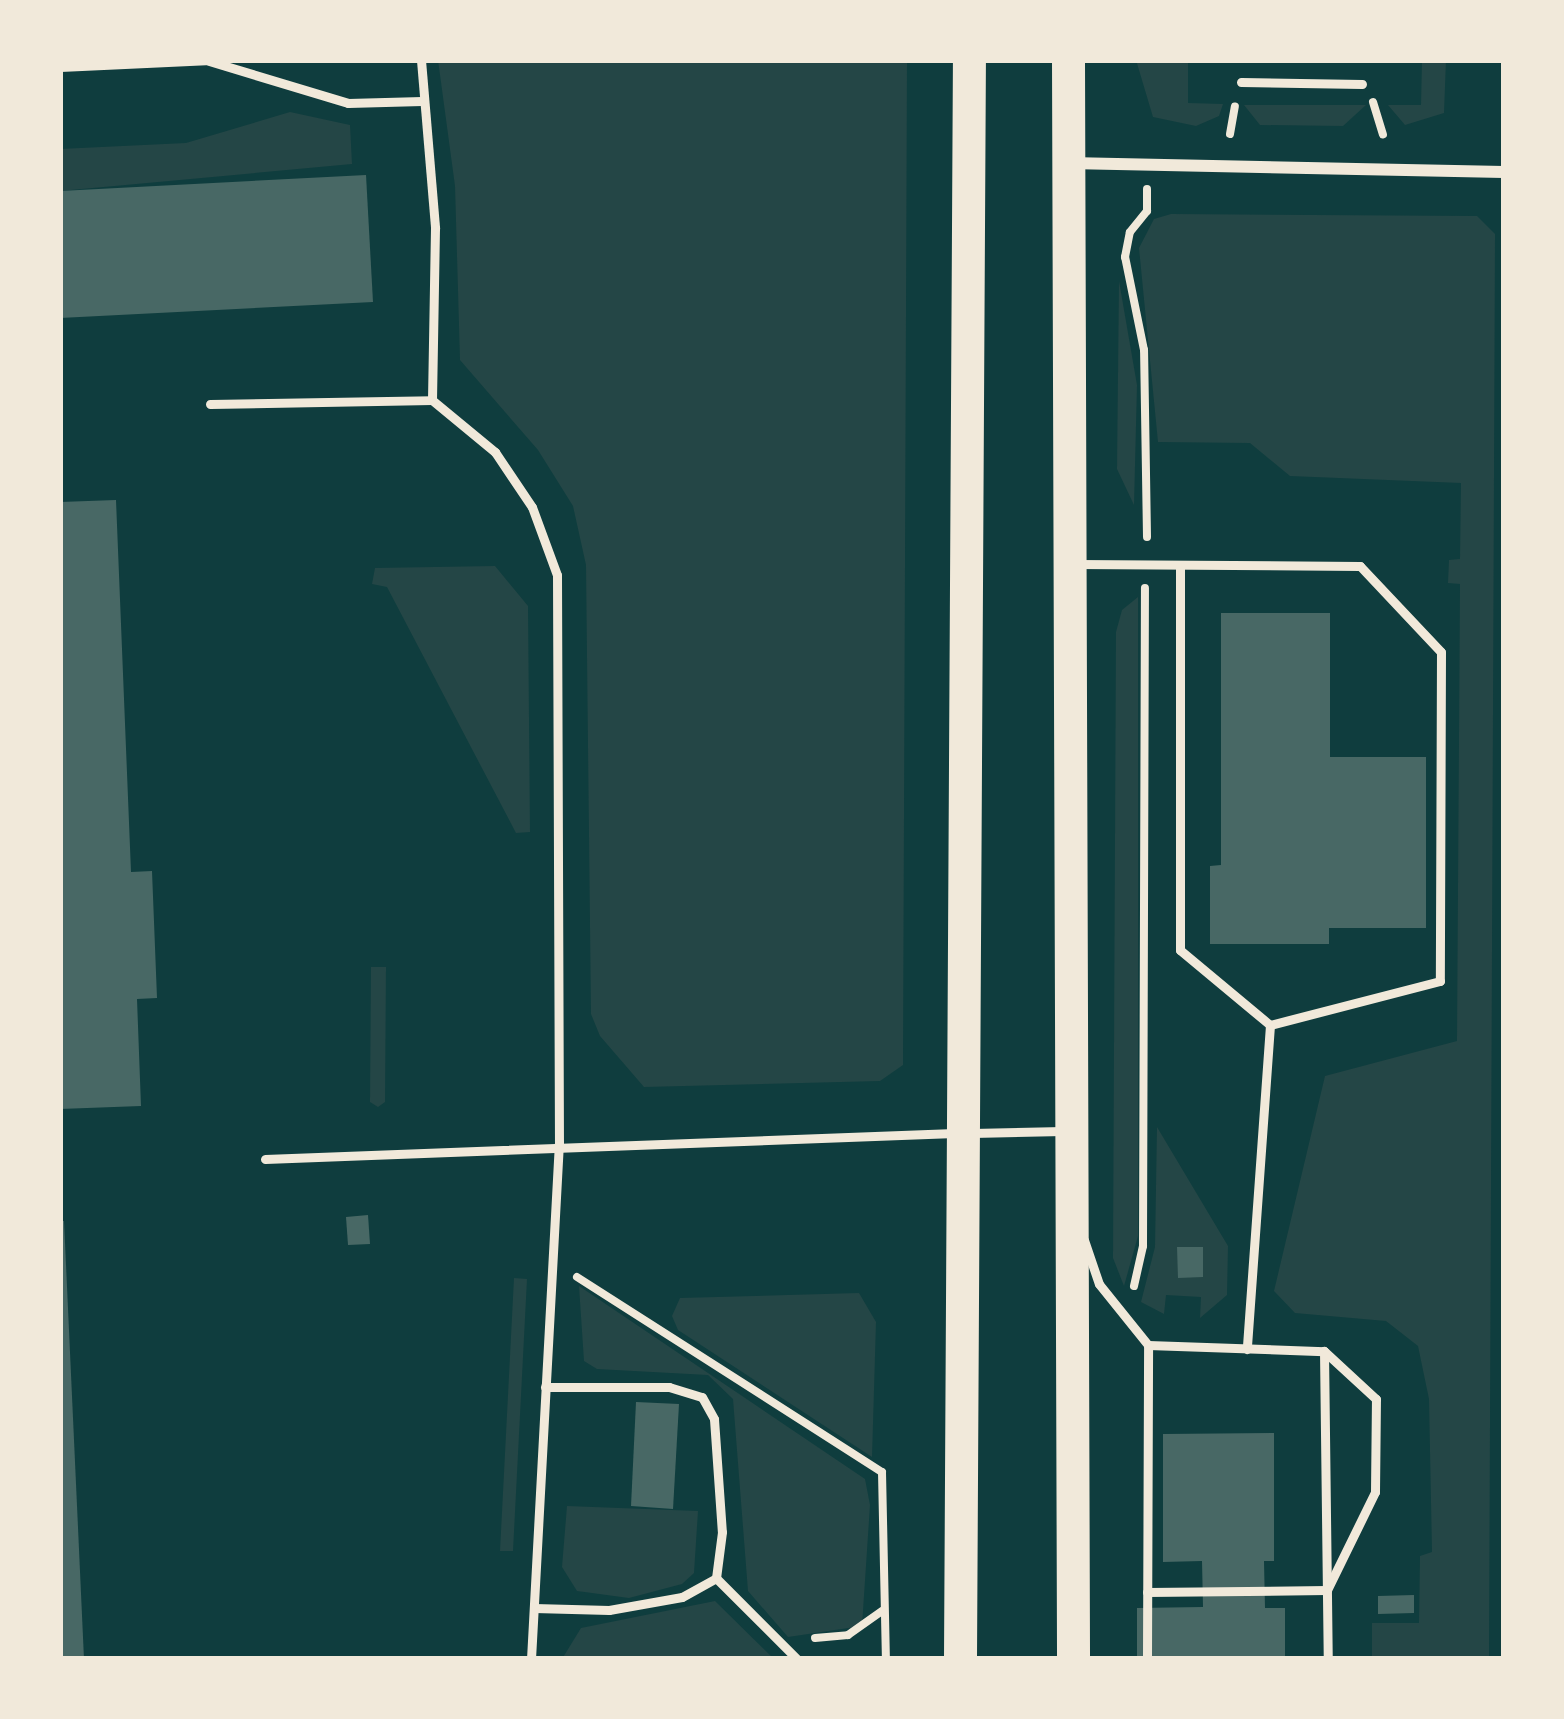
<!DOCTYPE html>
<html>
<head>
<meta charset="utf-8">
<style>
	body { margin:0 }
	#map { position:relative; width:1564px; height:1719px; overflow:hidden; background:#0f3d3e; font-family:Barlow,sans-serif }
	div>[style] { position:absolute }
	.green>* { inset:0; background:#244646 }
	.building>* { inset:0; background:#486865 }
	.path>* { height:8px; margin:-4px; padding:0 4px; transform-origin:4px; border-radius:4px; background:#f1e9da }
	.service>* { height:9px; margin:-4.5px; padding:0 4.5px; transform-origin:4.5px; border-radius:4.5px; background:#f1e9da }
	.minor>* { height:12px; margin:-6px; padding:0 6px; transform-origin:6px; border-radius:6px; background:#f1e9da }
	.trunk>* { height:33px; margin:-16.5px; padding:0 16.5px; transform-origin:16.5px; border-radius:16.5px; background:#f1e9da }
	span { translate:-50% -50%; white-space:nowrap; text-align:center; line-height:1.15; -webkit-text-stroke:12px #f1e9da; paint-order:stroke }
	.frame { position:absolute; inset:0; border:63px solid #f1e9da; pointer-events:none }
</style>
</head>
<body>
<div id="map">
	<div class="green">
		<div style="clip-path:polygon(438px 60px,907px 60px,903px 1065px,880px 1081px,644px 1087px,600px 1036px,591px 1014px,586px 565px,573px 506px,538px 450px,460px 360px,455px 186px)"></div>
		<div style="clip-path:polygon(1136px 60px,1188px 60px,1188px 103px,1223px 104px,1219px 116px,1196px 126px,1153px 117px)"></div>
		<div style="clip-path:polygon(1422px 60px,1446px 60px,1444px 113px,1405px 125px,1388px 105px,1421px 105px)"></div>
		<div style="clip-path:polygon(1244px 105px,1366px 105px,1343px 126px,1260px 125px)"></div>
		<div style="clip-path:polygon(290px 112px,350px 125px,352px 164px,60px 191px,60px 149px,186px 143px)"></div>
		<div style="clip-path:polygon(1171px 214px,1477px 216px,1495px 234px,1489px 1659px,1372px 1659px,1372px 1623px,1419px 1623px,1420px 1556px,1432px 1552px,1429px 1399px,1418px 1346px,1386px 1321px,1295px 1313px,1274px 1291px,1325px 1076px,1457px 1041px,1460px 584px,1448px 583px,1449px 560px,1460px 559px,1461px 483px,1290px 476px,1250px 443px,1158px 442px,1139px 248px,1154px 219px)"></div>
		<div style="clip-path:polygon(1119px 281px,1137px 385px,1134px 505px,1117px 469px)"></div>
		<div style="clip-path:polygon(495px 566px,528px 606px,530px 832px,516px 833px,387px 587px,372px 584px,375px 568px)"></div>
		<div style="clip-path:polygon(1138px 597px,1138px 1236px,1124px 1286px,1113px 1258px,1116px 632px,1122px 610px)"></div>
		<div style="clip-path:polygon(371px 967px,386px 967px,385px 1102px,378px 1107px,370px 1102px)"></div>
		<div style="clip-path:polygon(1157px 1127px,1228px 1246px,1227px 1295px,1200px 1318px,1201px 1297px,1166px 1295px,1164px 1314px,1141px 1302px,1155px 1247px)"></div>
		<div style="clip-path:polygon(514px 1278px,527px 1279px,513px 1551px,500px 1551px)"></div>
		<div style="clip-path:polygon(579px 1286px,865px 1479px,870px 1505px,862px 1626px,788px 1637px,748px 1591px,733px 1399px,708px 1375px,597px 1369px,584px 1361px)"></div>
		<div style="clip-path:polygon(859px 1293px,876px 1322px,872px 1457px,678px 1330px,672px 1316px,680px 1298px)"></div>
		<div style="clip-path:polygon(567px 1506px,698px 1511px,694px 1573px,682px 1584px,629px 1598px,577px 1591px,562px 1567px)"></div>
		<div style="clip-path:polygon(715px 1601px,774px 1659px,562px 1659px,581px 1628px)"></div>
	</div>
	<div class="building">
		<div style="clip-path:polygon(366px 175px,373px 302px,60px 318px,60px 191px)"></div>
		<div style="clip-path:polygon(116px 500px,131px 872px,152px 871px,157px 998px,137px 999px,141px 1106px,60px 1109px,60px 502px)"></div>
		<div style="clip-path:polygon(1221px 613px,1330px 613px,1330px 757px,1426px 757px,1426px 928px,1329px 928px,1329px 944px,1210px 944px,1210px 866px,1221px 865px)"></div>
		<div style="clip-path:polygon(368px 1215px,370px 1244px,348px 1245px,346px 1217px)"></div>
		<div style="clip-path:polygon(60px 1221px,64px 1221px,84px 1659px,60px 1659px)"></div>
		<div style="clip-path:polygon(1177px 1247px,1203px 1247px,1203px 1277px,1178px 1278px)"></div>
		<div style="clip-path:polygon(636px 1402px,679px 1404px,673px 1509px,631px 1506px)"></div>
		<div style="clip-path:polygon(1274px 1433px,1274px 1561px,1264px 1561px,1265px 1608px,1285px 1608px,1285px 1659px,1137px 1659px,1137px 1608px,1203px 1607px,1202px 1561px,1163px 1562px,1163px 1434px)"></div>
		<div style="clip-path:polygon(1414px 1595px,1414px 1613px,1378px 1614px,1378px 1596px)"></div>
	</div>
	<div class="path">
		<div style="left:1373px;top:102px;width:34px;rotate:73deg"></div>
		<div style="left:1230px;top:134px;width:28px;rotate:-80deg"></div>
		<div style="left:1147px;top:537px;width:187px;rotate:-90.9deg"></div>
		<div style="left:1144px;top:350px;width:95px;rotate:-101.5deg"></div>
		<div style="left:1125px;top:257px;width:25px;rotate:-79deg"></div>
		<div style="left:1130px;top:232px;width:27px;rotate:-51deg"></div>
		<div style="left:1147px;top:211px;width:22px;rotate:-90deg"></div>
		<div style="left:577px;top:1277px;width:362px;rotate:32.6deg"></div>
		<div style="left:882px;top:1472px;width:187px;rotate:88.8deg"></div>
		<div style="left:1134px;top:1286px;width:41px;rotate:-77.3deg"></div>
		<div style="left:1143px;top:1246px;width:658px;rotate:-89.83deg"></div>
		<div style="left:815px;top:1638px;width:33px;rotate:-5deg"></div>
		<div style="left:848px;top:1635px;width:42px;rotate:-35.2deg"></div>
	</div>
	<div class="service">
		<div style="left:421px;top:60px;width:169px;rotate:85.2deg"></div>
		<div style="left:435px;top:228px;width:172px;rotate:91deg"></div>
		<div style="left:209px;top:61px;width:145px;rotate:16.8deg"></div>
		<div style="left:348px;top:103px;width:74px;rotate:-1.5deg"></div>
		<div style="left:60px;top:67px;width:151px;rotate:-2.7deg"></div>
		<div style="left:1241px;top:82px;width:121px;rotate:0.9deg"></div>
		<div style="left:210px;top:404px;width:222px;rotate:-1deg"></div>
		<div style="left:432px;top:400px;width:82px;rotate:39.5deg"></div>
		<div style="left:495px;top:452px;width:66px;rotate:56.1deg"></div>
		<div style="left:532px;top:507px;width:72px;rotate:69.8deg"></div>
		<div style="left:557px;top:575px;width:567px;rotate:89.8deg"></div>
		<div style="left:559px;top:1142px;width:518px;rotate:93.1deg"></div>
		<div style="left:1075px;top:564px;width:285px;rotate:0.4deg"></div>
		<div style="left:1360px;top:566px;width:118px;rotate:46.7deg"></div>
		<div style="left:1441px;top:652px;width:329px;rotate:90.2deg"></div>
		<div style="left:1440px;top:981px;width:176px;rotate:165.5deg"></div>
		<div style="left:1180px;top:565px;width:385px;rotate:90deg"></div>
		<div style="left:1180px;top:950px;width:117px;rotate:39.8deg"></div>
		<div style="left:1270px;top:1025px;width:325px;rotate:94.1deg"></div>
		<div style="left:972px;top:1133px;width:91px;rotate:-1.3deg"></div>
		<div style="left:265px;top:1159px;width:690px;rotate:-2.16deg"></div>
		<div style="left:1084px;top:1240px;width:46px;rotate:71.2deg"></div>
		<div style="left:1099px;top:1284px;width:78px;rotate:51.2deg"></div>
		<div style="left:1148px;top:1345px;width:176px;rotate:2deg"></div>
		<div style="left:1324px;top:1351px;width:308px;rotate:89.3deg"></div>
		<div style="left:545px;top:1387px;width:124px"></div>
		<div style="left:669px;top:1387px;width:34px;rotate:17deg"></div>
		<div style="left:702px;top:1397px;width:25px;rotate:61deg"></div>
		<div style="left:714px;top:1419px;width:113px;rotate:86deg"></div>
		<div style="left:722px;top:1532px;width:46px;rotate:97.4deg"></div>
		<div style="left:716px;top:1578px;width:115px;rotate:45deg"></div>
		<div style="left:1147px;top:1592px;width:180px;rotate:-0.6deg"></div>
		<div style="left:1327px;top:1590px;width:109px;rotate:-63.9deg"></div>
		<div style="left:1375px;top:1492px;width:93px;rotate:-89.4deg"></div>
		<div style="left:1376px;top:1399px;width:71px;rotate:-137.3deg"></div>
		<div style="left:534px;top:1608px;width:75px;rotate:1.5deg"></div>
		<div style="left:609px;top:1610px;width:74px;rotate:-10.1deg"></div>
		<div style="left:682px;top:1597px;width:39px;rotate:-29deg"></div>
		<div style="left:1147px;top:1659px;width:314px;rotate:-89.8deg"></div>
	</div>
	<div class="minor">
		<div style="left:1069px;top:163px;width:435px;rotate:1.2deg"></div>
	</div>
	<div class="trunk">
		<div style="left:1068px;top:60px;width:1599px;rotate:89.82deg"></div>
		<div style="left:960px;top:1659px;width:1599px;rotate:-89.68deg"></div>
	</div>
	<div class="frame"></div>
</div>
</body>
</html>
